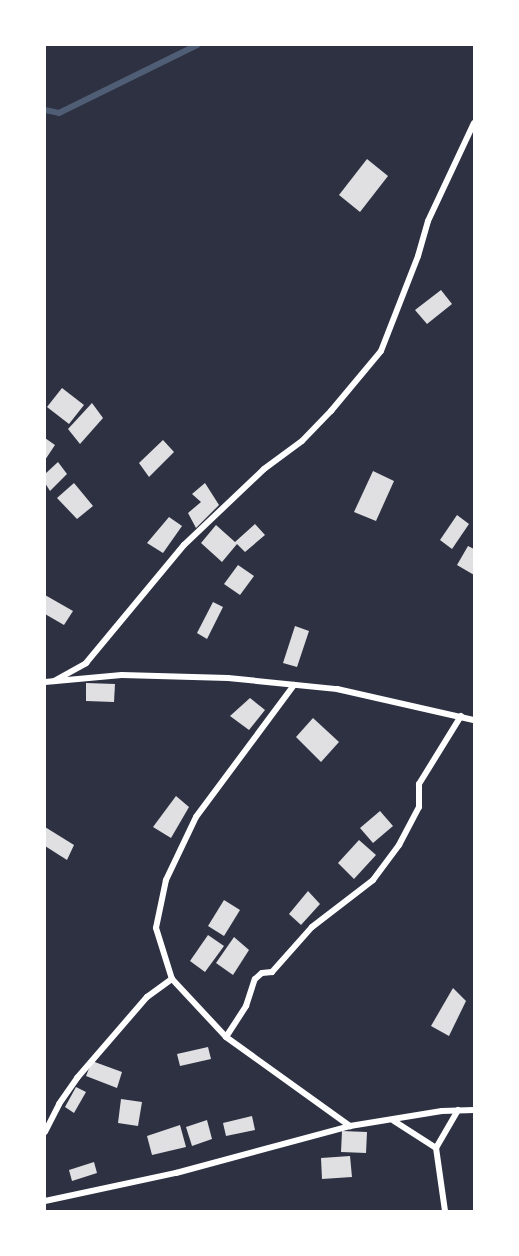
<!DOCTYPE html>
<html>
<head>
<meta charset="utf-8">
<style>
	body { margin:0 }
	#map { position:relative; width:519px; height:1256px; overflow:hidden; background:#2d3142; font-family:Lora,serif }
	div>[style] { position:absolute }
	.stream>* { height:6px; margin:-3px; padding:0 3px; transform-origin:3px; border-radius:3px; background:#4f5d75 }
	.building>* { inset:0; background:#e0e0e3 }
	.minor>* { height:6px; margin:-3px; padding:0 3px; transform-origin:3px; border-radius:3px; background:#fff }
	span { translate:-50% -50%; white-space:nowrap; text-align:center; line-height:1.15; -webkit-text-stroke:4.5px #fff; paint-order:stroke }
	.frame { position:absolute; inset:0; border:46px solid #fff; pointer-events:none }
</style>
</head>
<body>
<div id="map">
	<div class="stream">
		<div style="left:45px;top:110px;width:14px;rotate:12deg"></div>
		<div style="left:59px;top:113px;width:154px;rotate:-26.2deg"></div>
	</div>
	<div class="building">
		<div style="clip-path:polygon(367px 159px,388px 176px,360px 212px,339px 195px)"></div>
		<div style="clip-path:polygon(441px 290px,452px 304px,427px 324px,415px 310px)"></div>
		<div style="clip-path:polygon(62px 388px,84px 405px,69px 424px,47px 407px)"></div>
		<div style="clip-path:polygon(92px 403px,103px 418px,80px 444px,68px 429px)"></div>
		<div style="clip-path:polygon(45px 438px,55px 445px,45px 460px)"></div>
		<div style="clip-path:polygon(163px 440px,174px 452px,149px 477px,139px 463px)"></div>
		<div style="clip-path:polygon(58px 462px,67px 474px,50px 491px,45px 483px,45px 474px)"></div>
		<div style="clip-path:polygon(373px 471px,394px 481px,376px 521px,354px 512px)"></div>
		<div style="clip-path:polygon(74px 483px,93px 506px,77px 519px,57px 498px)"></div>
		<div style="clip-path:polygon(205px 483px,219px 505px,196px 528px,188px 513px,201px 502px,192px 494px)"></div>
		<div style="clip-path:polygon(457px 515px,469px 524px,452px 549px,440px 540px)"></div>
		<div style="clip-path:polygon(169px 517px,182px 526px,163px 553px,147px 543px)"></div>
		<div style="clip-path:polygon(255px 524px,265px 535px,245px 552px,237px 544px,222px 562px,201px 543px,216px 525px,235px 542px)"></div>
		<div style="clip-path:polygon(468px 546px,474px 549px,474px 575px,457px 565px)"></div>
		<div style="clip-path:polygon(238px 565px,254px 576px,240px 595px,224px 584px)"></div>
		<div style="clip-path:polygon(45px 595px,73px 611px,64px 625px,45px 614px)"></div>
		<div style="clip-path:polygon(213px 602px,223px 607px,207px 639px,197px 633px)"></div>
		<div style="clip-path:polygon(295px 626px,309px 631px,297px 667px,283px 663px)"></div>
		<div style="clip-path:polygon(86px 683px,115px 684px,114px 702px,86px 701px)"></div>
		<div style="clip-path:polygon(250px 698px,265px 710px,249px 730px,230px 716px)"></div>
		<div style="clip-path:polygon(313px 718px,339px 742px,321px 762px,296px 737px)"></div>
		<div style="clip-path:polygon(176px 796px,189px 807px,171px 838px,153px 827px)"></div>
		<div style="clip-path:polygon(380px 811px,393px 826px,373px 843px,360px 828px)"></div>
		<div style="clip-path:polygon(45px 827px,74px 845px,67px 860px,45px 846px)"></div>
		<div style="clip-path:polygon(359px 840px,376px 855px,354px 879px,338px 863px)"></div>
		<div style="clip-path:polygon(308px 891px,320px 904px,301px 925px,289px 914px)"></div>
		<div style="clip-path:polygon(224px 900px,240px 910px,224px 936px,208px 926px)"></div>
		<div style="clip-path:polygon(208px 935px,224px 946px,205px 972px,190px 961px)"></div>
		<div style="clip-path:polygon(234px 937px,249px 950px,233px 975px,216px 963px)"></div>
		<div style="clip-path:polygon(453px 988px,466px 1001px,449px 1036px,431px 1026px)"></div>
		<div style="clip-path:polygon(208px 1047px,211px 1059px,180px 1066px,177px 1054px)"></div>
		<div style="clip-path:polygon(92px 1061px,122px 1072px,117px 1088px,86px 1076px)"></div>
		<div style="clip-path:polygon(76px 1087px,86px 1092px,74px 1113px,65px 1107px)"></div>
		<div style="clip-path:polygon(121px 1099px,142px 1102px,138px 1126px,118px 1123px)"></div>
		<div style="clip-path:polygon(252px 1116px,255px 1130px,226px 1136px,223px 1123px)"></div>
		<div style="clip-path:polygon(207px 1120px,212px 1139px,192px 1146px,186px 1127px)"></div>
		<div style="clip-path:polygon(180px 1125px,186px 1147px,152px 1155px,147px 1136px)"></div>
		<div style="clip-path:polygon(342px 1131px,367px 1132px,366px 1153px,341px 1152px)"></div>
		<div style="clip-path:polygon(350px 1156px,352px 1177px,322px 1179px,321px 1158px)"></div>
		<div style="clip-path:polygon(94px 1162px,97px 1173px,72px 1181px,69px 1170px)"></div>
	</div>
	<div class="minor">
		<div style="left:54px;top:681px;width:37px;rotate:-29deg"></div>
		<div style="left:86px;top:663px;width:153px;rotate:-50.3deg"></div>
		<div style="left:184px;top:545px;width:110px;rotate:-43.5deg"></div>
		<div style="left:264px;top:469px;width:47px;rotate:-36.4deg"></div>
		<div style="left:302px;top:441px;width:42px;rotate:-46deg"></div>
		<div style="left:331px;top:411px;width:78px;rotate:-50.2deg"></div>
		<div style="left:381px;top:351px;width:102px;rotate:-68.7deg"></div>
		<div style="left:418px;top:256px;width:36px;rotate:-74deg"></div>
		<div style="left:428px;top:221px;width:108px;rotate:-64.9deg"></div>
		<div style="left:45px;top:682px;width:77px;rotate:-5.2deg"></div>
		<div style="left:122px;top:675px;width:106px;rotate:1.6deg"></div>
		<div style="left:228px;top:678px;width:110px;rotate:5.8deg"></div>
		<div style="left:337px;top:689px;width:140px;rotate:12.8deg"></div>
		<div style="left:294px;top:685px;width:164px;rotate:126.6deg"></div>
		<div style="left:196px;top:817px;width:70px;rotate:115.5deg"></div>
		<div style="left:166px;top:880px;width:49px;rotate:101.8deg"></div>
		<div style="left:156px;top:928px;width:53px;rotate:72.6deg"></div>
		<div style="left:172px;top:979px;width:79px;rotate:47deg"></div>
		<div style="left:226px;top:1037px;width:153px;rotate:35.7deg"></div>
		<div style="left:226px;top:1037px;width:37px;rotate:-57deg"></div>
		<div style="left:246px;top:1006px;width:28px;rotate:-72deg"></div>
		<div style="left:255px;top:979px;width:9px;rotate:-41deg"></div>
		<div style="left:262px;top:973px;width:10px;rotate:-6deg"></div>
		<div style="left:272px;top:972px;width:60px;rotate:-48.4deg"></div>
		<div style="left:312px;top:927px;width:77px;rotate:-37.6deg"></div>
		<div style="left:373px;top:880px;width:44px;rotate:-53.4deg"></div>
		<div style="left:399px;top:845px;width:43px;rotate:-62.2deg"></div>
		<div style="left:419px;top:807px;width:23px;rotate:-90deg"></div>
		<div style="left:419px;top:784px;width:80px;rotate:-58.3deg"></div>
		<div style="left:394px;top:1121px;width:50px;rotate:32.7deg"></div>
		<div style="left:45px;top:1132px;width:31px;rotate:-63deg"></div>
		<div style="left:59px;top:1104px;width:32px;rotate:-55deg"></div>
		<div style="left:77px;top:1078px;width:107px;rotate:-49.2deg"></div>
		<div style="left:147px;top:997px;width:31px;rotate:-36deg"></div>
		<div style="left:45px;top:1201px;width:134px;rotate:-12.1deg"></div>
		<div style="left:176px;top:1173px;width:180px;rotate:-15.1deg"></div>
		<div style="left:350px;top:1126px;width:93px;rotate:-9.3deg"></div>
		<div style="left:442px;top:1111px;width:32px;rotate:-2deg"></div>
		<div style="left:445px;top:1211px;width:64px;rotate:-98.1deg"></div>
		<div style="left:436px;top:1148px;width:44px;rotate:-59.9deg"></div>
	</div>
	<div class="frame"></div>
</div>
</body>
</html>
